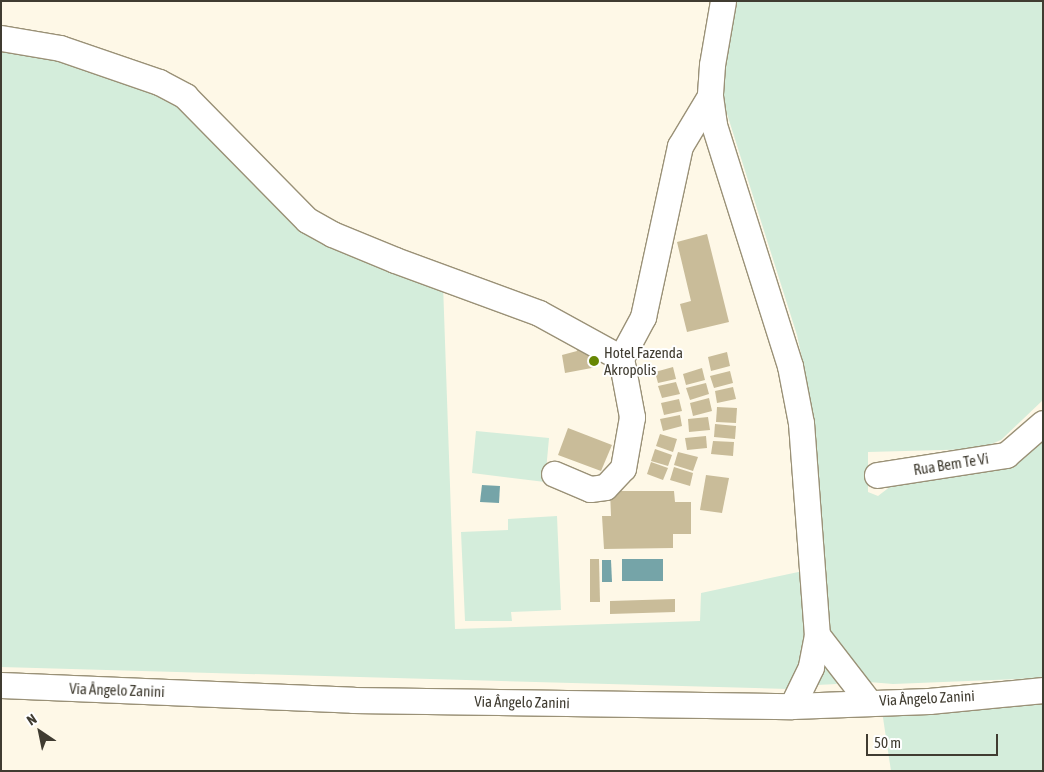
<!DOCTYPE html>
<html>
<head>
<meta charset="utf-8">
<style>
	body { margin:0 }
	#map { position:relative; width:1044px; height:772px; overflow:hidden; background:#fef8e7; font-family:"Asap Condensed",sans-serif }
	div>[style] { position:absolute }
	.green>* { inset:0; background:#d4eddb }
	.water>* { inset:0; background:#75a4a8 }
	.building>* { inset:0; background:#c9bc99 }
	.roads { filter:drop-shadow(1px 0 #9a9177) drop-shadow(-1px 0 #9a9177) drop-shadow(0 1px #9a9177) drop-shadow(0 -1px #9a9177) }
	.minor>* { height:25px; margin:-12.5px; padding:0 12.5px; transform-origin:12.5px; border-radius:12.5px; background:#fff }
	.dots>* { width:14px; height:14px; translate:-50% -50%; box-sizing:border-box; border:2px solid #fff; border-radius:50% }
	span { translate:-50% -50%; white-space:nowrap; text-align:center; line-height:1.15; -webkit-text-stroke:4px #fff; paint-order:stroke }
	.poi-label { font-size:15px; color:#403c31 }
	.left { translate:0 -50%; text-align:left }
	.street-label { font-size:15px; color:#403c31 }
	.frame { position:absolute; inset:0; border:2px solid #403c31; pointer-events:none }
	.north { position:absolute; left:15px; top:707px; width:50px; height:50px; -webkit-text-stroke:4px #fff; paint-order:stroke; rotate:326deg; font-size:14px; font-weight:700; line-height:20px; text-align:center; color:#403c31 }
	.north::after { content:''; display:block; margin:auto; width:18px; height:22px; background:#403c31; clip-path:polygon(50% 0,100% 100%,50% 72%,0 100%) }
	.scale { position:absolute; left:866px; top:734px; width:132px; height:22px; box-sizing:border-box; border:2px solid #403c31; border-top:0; padding-left:6px; font-size:15px; line-height:18px; white-space:nowrap; color:#403c31; -webkit-text-stroke:4px #fff; paint-order:stroke }
</style>
</head>
<body>
<div id="map">
	<div class="green">
		<div style="clip-path:polygon(734px 1px,1043px 1px,1043px 400px,1001px 440px,979px 449px,868px 452px,868px 492px,878px 496px,891px 486px,1005px 469px,1043px 439px,1043px 678px,893px 684px,869px 682px,837px 650px,825px 631px,808px 386px,797px 335px,722px 98px,721px 63px)"></div>
		<div style="clip-path:polygon(1px 43px,159px 85px,305px 223px,443px 284px,455px 629px,700px 621px,701px 593px,803px 571px,808px 638px,804px 668px,788px 689px,1px 667px)"></div>
		<div style="clip-path:polygon(476px 431px,549px 438px,545px 482px,472px 473px)"></div>
		<div style="clip-path:polygon(557px 516px,561px 610px,511px 612px,512px 621px,465px 621px,461px 532px,508px 530px,508px 519px)"></div>
		<div style="clip-path:polygon(821px 651px,837px 684px,817px 685px)"></div>
		<div style="clip-path:polygon(1043px 703px,1043px 771px,891px 771px,882px 711px)"></div>
	</div>
	<div class="water">
		<div style="clip-path:polygon(482px 485px,500px 486px,499px 503px,480px 502px)"></div>
		<div style="clip-path:polygon(622px 559px,663px 559px,663px 581px,622px 581px)"></div>
		<div style="clip-path:polygon(602px 560px,611px 560px,612px 582px,602px 582px)"></div>
	</div>
	<div class="building">
		<div style="clip-path:polygon(707px 234px,729px 322px,687px 332px,680px 304px,691px 301px,677px 242px)"></div>
		<div style="clip-path:polygon(592px 342px,597px 367px,565px 373px,562px 355px,577px 351px,576px 346px)"></div>
		<div style="clip-path:polygon(727px 352px,730px 366px,711px 371px,708px 357px)"></div>
		<div style="clip-path:polygon(673px 367px,676px 379px,658px 383px,655px 372px)"></div>
		<div style="clip-path:polygon(702px 368px,705px 380px,686px 385px,683px 374px)"></div>
		<div style="clip-path:polygon(730px 371px,733px 383px,714px 388px,710px 376px)"></div>
		<div style="clip-path:polygon(676px 382px,680px 394px,662px 398px,658px 386px)"></div>
		<div style="clip-path:polygon(706px 383px,709px 394px,690px 400px,686px 388px)"></div>
		<div style="clip-path:polygon(733px 387px,736px 399px,717px 403px,715px 391px)"></div>
		<div style="clip-path:polygon(709px 398px,712px 411px,693px 416px,690px 403px)"></div>
		<div style="clip-path:polygon(679px 399px,682px 411px,664px 415px,661px 403px)"></div>
		<div style="clip-path:polygon(717px 407px,737px 408px,736px 423px,716px 422px)"></div>
		<div style="clip-path:polygon(680px 415px,682px 426px,663px 431px,660px 419px)"></div>
		<div style="clip-path:polygon(708px 417px,710px 430px,689px 432px,688px 419px)"></div>
		<div style="clip-path:polygon(715px 424px,736px 426px,735px 439px,714px 437px)"></div>
		<div style="clip-path:polygon(568px 428px,612px 445px,601px 471px,558px 455px)"></div>
		<div style="clip-path:polygon(660px 434px,677px 439px,673px 452px,656px 446px)"></div>
		<div style="clip-path:polygon(706px 436px,707px 448px,687px 450px,685px 438px)"></div>
		<div style="clip-path:polygon(713px 441px,734px 442px,733px 456px,711px 454px)"></div>
		<div style="clip-path:polygon(655px 449px,672px 455px,668px 466px,651px 461px)"></div>
		<div style="clip-path:polygon(678px 452px,698px 457px,693px 471px,674px 465px)"></div>
		<div style="clip-path:polygon(651px 462px,668px 468px,663px 480px,647px 474px)"></div>
		<div style="clip-path:polygon(674px 467px,693px 473px,690px 486px,670px 480px)"></div>
		<div style="clip-path:polygon(706px 475px,729px 478px,722px 513px,700px 510px)"></div>
		<div style="clip-path:polygon(610px 491px,674px 491px,675px 502px,691px 502px,691px 534px,673px 534px,673px 548px,604px 549px,602px 516px,611px 516px)"></div>
		<div style="clip-path:polygon(590px 559px,599px 559px,600px 602px,590px 602px)"></div>
		<div style="clip-path:polygon(675px 599px,675px 612px,610px 614px,610px 601px)"></div>
	</div>
	<div class="roads">
		<div class="minor">
			<div style="left:723px;top:1px;width:65px;rotate:99.8deg"></div>
			<div style="left:712px;top:65px;width:31px;rotate:94deg"></div>
			<div style="left:710px;top:96px;width:29px;rotate:82deg"></div>
			<div style="left:714px;top:125px;width:253px;rotate:72.5deg"></div>
			<div style="left:790px;top:366px;width:58px;rotate:79.1deg"></div>
			<div style="left:801px;top:423px;width:213px;rotate:85.7deg"></div>
			<div style="left:817px;top:635px;width:33px;rotate:101deg"></div>
			<div style="left:811px;top:667px;width:43px;rotate:116deg"></div>
			<div style="left:1px;top:38px;width:60px;rotate:9.6deg"></div>
			<div style="left:60px;top:48px;width:105px;rotate:19deg"></div>
			<div style="left:159px;top:82px;width:30px;rotate:28deg"></div>
			<div style="left:185px;top:96px;width:174px;rotate:45.5deg"></div>
			<div style="left:307px;top:220px;width:29px;rotate:29deg"></div>
			<div style="left:332px;top:234px;width:68px;rotate:22.4deg"></div>
			<div style="left:395px;top:260px;width:153px;rotate:20.2deg"></div>
			<div style="left:539px;top:313px;width:94px;rotate:28.8deg"></div>
			<div style="left:621px;top:358px;width:60px;rotate:79.4deg"></div>
			<div style="left:632px;top:417px;width:52px;rotate:100deg"></div>
			<div style="left:623px;top:468px;width:26px;rotate:133deg"></div>
			<div style="left:605px;top:487px;width:15px;rotate:172deg"></div>
			<div style="left:590px;top:489px;width:39px;rotate:-157deg"></div>
			<div style="left:621px;top:358px;width:47px;rotate:-61.8deg"></div>
			<div style="left:643px;top:317px;width:175px;rotate:-77.8deg"></div>
			<div style="left:680px;top:146px;width:58px;rotate:-59deg"></div>
			<div style="left:877px;top:475px;width:131px;rotate:-8.8deg"></div>
			<div style="left:1006px;top:455px;width:49px;rotate:-40.9deg"></div>
			<div style="left:817px;top:635px;width:83px;rotate:52.3deg"></div>
			<div style="left:1px;top:685px;width:352px;rotate:2.4deg"></div>
			<div style="left:353px;top:700px;width:439px;rotate:0.8deg"></div>
			<div style="left:792px;top:706px;width:137px;rotate:-2.1deg"></div>
			<div style="left:929px;top:701px;width:115px;rotate:-5.5deg"></div>
		</div>
	</div>
	<div class="dots">
		<div style="left:594px;top:361px;background:#678704"></div>
	</div>
	<div class="poi-label">
		<span class="left" style="left:604px;top:361px">Hotel Fazenda<br>Akropolis</span>
	</div>
	<div class="street-label">
		<span style="left:951px;top:464px;rotate:-9deg">Rua Bem Te Vi</span>
		<span style="left:117px;top:690px;rotate:2deg">Via Ângelo Zanini</span>
		<span style="left:927px;top:698px;rotate:-3deg">Via Ângelo Zanini</span>
		<span style="left:522px;top:702px;rotate:1deg">Via Ângelo Zanini</span>
	</div>
	<div class="frame"></div>
	<div class="north">N</div>
	<div class="scale">50 m</div>
</div>
</body>
</html>
